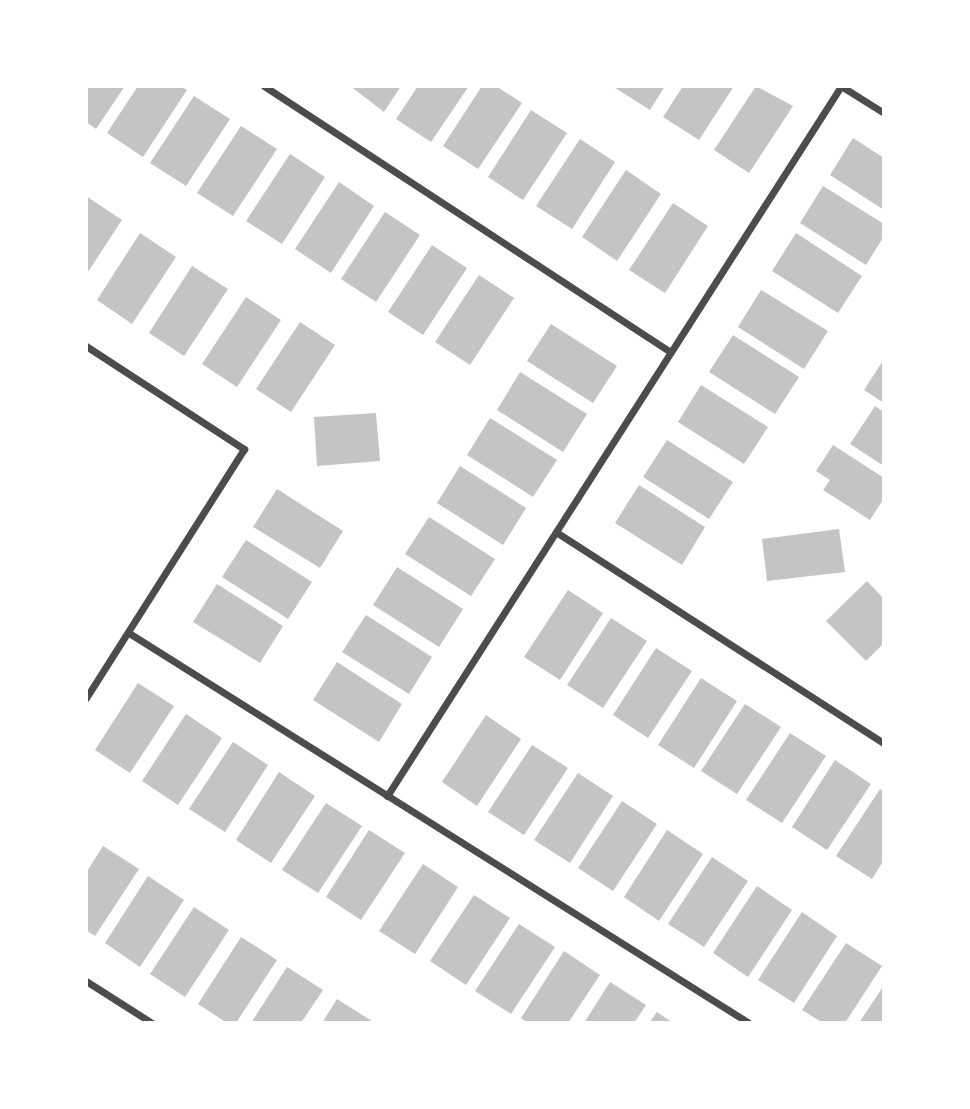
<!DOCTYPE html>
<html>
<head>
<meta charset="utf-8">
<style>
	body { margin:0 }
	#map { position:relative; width:970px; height:1109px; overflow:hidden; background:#fff; font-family:"Roboto Condensed",sans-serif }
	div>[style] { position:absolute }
	.building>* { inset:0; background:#c4c4c4 }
	.minor>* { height:7px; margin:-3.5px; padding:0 3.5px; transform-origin:3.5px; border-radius:3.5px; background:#4c4c4c }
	span { translate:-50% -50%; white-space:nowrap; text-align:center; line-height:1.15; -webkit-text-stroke:5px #fff; paint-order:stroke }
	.frame { position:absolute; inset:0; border:88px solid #fff; pointer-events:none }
</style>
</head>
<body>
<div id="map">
	<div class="building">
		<div style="clip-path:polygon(86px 86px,125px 86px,96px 129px,86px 122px)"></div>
		<div style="clip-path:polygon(138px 86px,180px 86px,187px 90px,143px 157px,107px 133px)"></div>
		<div style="clip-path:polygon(350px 86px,401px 86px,384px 112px)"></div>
		<div style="clip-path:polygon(418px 86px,469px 86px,431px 142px,396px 119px)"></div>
		<div style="clip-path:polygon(482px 86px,496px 86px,522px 103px,478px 169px,443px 146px)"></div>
		<div style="clip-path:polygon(612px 86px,665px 86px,650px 110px)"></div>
		<div style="clip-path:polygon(683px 86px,734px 86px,699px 140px,663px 117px)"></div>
		<div style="clip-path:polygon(756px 86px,793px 106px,749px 173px,714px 150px)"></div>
		<div style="clip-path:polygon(194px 96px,230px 119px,186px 186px,150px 163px)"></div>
		<div style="clip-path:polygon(531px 110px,567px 133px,523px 200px,488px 177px)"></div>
		<div style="clip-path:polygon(241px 126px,277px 149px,233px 216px,197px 193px)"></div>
		<div style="clip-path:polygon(853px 138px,884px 158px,884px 210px,830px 175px)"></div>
		<div style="clip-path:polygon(580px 139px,615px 162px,572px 229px,536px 206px)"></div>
		<div style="clip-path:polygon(290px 154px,325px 177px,282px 244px,246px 221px)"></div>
		<div style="clip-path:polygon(626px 170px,661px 194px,617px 261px,582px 237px)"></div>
		<div style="clip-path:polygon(339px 182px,374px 206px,331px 273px,295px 249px)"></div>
		<div style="clip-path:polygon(823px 186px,884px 224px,884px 236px,866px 265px,800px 223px)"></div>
		<div style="clip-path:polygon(86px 196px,122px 220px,86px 275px)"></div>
		<div style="clip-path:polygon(673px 203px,708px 226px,665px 293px,629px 270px)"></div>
		<div style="clip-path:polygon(385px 212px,420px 235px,376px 302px,341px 279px)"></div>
		<div style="clip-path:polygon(140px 233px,176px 257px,132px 324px,97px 300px)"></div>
		<div style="clip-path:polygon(796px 233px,862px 276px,838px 313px,772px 271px)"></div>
		<div style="clip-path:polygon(432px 245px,467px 268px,423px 335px,388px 312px)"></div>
		<div style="clip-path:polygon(192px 266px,228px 289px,184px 356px,149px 333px)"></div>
		<div style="clip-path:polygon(479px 275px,514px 298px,470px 365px,435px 342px)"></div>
		<div style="clip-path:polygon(761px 290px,828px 331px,804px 369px,738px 327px)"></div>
		<div style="clip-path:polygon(246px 297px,281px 320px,237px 387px,202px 364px)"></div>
		<div style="clip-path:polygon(300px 322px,335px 345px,291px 412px,256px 389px)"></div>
		<div style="clip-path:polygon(551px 324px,617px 366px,593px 403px,527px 361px)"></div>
		<div style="clip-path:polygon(733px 335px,799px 377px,775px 414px,709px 372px)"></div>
		<div style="clip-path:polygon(884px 359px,884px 403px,864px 390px)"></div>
		<div style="clip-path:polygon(520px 372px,587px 414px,563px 452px,497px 410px)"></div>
		<div style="clip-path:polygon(701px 385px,768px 427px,744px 464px,678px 422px)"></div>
		<div style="clip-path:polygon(875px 406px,884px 412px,884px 466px,850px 444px)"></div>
		<div style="clip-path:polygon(376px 413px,380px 461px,317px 466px,314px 417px)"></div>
		<div style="clip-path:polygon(490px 418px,557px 460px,533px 497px,467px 455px)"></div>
		<div style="clip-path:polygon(667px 440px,733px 482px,709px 519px,643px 477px)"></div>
		<div style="clip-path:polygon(833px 445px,884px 478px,884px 498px,870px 520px,823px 490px,830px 480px,816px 471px)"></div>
		<div style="clip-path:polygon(460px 466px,526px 508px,503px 545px,437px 503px)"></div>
		<div style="clip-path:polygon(639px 485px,705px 527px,682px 565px,615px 523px)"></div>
		<div style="clip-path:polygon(277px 489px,343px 531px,320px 568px,253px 527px)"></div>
		<div style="clip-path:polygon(429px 517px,495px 559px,471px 596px,405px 554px)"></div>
		<div style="clip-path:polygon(839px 529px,845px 572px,767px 581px,762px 539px)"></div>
		<div style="clip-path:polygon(246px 540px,312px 582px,288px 619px,222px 577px)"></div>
		<div style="clip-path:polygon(397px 567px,463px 609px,439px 647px,373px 605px)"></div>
		<div style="clip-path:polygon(867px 581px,884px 599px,884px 643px,866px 661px,826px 621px)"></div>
		<div style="clip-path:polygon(217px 584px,283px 626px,260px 663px,193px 622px)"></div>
		<div style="clip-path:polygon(568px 590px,603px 613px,560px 680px,524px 657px)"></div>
		<div style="clip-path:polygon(366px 615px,432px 657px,409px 694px,342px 652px)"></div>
		<div style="clip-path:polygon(611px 618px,647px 641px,603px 708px,567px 685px)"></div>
		<div style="clip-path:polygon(656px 648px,692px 671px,648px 738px,613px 715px)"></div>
		<div style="clip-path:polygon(337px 662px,402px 704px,379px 742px,313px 700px)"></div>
		<div style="clip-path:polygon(701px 678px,737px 701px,694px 768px,658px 745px)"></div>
		<div style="clip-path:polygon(138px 683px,174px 706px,130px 773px,95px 750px)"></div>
		<div style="clip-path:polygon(745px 704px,781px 727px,737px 794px,701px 771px)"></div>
		<div style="clip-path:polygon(186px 714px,222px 738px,178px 805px,142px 781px)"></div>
		<div style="clip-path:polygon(486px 715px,521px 739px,477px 806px,442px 782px)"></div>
		<div style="clip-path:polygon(790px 733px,826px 756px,782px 823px,746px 800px)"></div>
		<div style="clip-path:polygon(233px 742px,268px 765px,225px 832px,189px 809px)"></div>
		<div style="clip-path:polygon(532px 745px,568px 768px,524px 835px,488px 812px)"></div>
		<div style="clip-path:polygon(835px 760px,871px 784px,827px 850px,792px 827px)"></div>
		<div style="clip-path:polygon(279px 772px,315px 796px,271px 863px,236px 840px)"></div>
		<div style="clip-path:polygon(578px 773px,613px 796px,570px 863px,534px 840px)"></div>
		<div style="clip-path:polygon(880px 789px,884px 792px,884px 860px,872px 879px,836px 856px)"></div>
		<div style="clip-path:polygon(622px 801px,657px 824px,613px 891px,578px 868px)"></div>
		<div style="clip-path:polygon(326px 803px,362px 826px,318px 893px,282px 870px)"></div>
		<div style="clip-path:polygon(369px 830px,405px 853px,361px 920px,326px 897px)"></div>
		<div style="clip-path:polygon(667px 830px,703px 854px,659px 921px,624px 897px)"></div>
		<div style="clip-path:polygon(103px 846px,139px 869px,95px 936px,86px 930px,86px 873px)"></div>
		<div style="clip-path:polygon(712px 857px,748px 881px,704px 947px,668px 924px)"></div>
		<div style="clip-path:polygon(423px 864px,458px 887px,415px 954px,379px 931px)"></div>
		<div style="clip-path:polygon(148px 876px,184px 900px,140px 967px,105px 943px)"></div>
		<div style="clip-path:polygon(757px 886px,792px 910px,748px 977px,713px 953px)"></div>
		<div style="clip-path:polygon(474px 895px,510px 918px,466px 985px,430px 961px)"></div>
		<div style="clip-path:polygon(194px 907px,229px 930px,185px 997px,150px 974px)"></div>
		<div style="clip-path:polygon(802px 912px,837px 936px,794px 1003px,758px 980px)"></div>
		<div style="clip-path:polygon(519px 924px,555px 947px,511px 1014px,475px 991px)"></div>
		<div style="clip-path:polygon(241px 937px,277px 960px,236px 1023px,227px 1023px,198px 1004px)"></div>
		<div style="clip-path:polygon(846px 943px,882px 966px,845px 1023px,823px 1023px,802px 1010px)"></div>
		<div style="clip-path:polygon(564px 951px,600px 975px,568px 1023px,528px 1023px,521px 1018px)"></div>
		<div style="clip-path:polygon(287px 967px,323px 990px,301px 1023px,251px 1023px)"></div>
		<div style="clip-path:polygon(610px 982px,646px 1005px,634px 1023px,584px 1023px)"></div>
		<div style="clip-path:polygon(884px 985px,884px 1023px,859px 1023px)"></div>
		<div style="clip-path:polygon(337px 999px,375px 1023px,322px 1023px)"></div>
		<div style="clip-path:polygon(657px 1012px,673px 1023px,649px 1023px)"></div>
	</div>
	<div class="minor">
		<div style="left:264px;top:86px;width:486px;rotate:33.2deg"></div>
		<div style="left:841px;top:86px;width:51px;rotate:32.1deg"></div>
		<div style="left:86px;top:346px;width:189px;rotate:33.1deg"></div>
		<div style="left:244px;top:449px;width:295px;rotate:122.4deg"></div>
		<div style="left:556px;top:532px;width:390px;rotate:32.8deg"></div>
		<div style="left:129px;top:633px;width:732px;rotate:32.17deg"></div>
		<div style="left:387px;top:796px;width:843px;rotate:-57.4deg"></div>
		<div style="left:86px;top:981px;width:78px;rotate:32.5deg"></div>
	</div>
	<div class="frame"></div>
</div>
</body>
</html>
